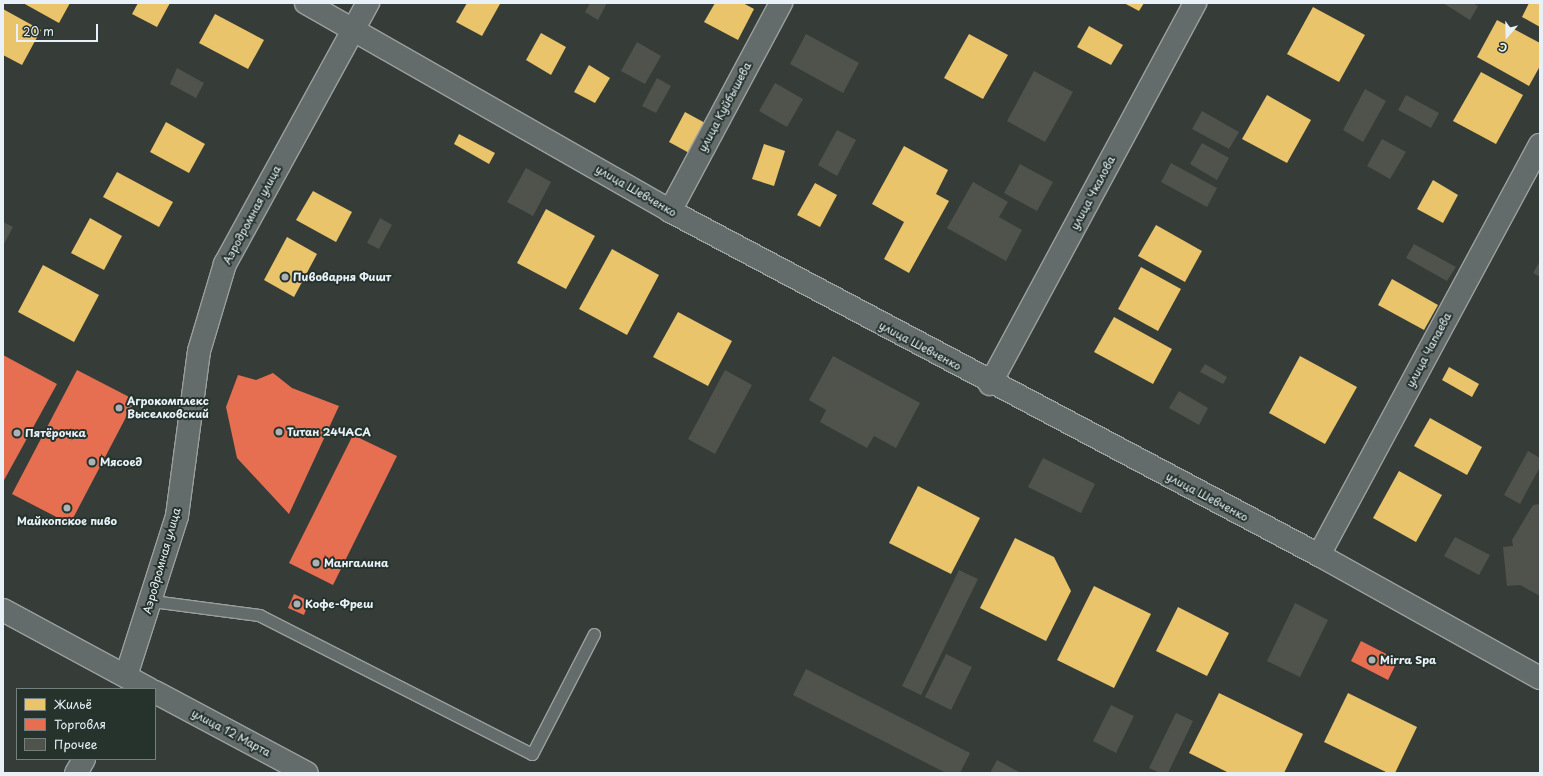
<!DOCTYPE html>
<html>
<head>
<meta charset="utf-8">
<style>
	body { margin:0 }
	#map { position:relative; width:1543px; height:776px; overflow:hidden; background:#363c37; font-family:"Playpen Sans",sans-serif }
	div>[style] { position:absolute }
	.homes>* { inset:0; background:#e9c46a }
	.shops>* { inset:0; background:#e76f51 }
	.building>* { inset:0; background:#50534c }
	.roads { filter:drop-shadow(1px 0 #9b9f9e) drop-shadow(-1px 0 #9b9f9e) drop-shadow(0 1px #9b9f9e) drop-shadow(0 -1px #9b9f9e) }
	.service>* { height:11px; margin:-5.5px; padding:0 5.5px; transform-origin:5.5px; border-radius:5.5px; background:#646b6b }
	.minor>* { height:22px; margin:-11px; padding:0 11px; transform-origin:11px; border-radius:11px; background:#646b6b }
	.tertiary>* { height:22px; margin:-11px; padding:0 11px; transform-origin:11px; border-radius:11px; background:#646b6b }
	.dots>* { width:11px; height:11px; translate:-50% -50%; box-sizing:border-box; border:2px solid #26332d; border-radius:50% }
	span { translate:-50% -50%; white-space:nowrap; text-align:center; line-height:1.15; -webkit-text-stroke:4px #26332d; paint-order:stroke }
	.street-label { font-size:11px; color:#e8f1f8 }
	.poi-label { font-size:11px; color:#e8f1f8; font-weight:700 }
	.left { translate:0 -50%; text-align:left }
	.frame { position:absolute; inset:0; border:4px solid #e8f1f8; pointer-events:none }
	.legend { position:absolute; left:16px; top:688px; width:140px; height:72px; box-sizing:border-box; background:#26332d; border:1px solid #747f7e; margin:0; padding:5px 7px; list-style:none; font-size:12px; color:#e8f1f8 }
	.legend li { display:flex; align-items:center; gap:8px; height:20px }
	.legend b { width:20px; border:1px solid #747f7e }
	.north { position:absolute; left:1487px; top:16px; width:40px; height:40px; -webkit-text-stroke:3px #26332d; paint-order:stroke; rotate:200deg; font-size:11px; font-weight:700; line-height:16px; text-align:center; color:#e8f1f8 }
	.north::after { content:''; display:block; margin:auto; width:14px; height:18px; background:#e8f1f8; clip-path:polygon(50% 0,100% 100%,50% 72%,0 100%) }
	.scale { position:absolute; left:16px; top:24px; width:82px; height:18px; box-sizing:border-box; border:2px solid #e8f1f8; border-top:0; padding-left:5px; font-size:12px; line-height:14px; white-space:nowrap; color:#e8f1f8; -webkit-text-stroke:3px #26332d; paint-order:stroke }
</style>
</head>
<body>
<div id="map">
	<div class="homes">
		<div style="clip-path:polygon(23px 3px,70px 3px,59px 23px)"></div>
		<div style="clip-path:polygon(138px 3px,170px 3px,157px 27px,132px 14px)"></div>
		<div style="clip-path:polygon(467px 3px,500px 4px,482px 36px,456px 22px)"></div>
		<div style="clip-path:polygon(715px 3px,743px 3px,754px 9px,738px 40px,704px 22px)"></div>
		<div style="clip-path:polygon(1124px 3px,1144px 3px,1139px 11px)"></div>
		<div style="clip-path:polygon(1529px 3px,1540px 3px,1540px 27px,1522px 17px)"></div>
		<div style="clip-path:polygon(1313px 7px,1365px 35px,1339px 82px,1287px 54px)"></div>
		<div style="clip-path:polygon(3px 9px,41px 30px,22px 65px,3px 55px)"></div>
		<div style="clip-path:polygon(215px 14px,264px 40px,248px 69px,199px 43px)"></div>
		<div style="clip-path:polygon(1497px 20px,1540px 43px,1540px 66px,1529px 86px,1477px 57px)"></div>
		<div style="clip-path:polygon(1089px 26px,1123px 45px,1111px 65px,1077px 47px)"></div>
		<div style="clip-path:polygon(541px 33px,566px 47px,551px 75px,526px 60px)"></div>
		<div style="clip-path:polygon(969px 34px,1008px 55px,983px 99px,944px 78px)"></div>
		<div style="clip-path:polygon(589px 65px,610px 78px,595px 103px,574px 92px)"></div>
		<div style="clip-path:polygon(1481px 72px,1523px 95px,1496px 144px,1453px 121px)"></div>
		<div style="clip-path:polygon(1267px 95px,1311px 120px,1287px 163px,1242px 139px)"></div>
		<div style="clip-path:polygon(685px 112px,707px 124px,691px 154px,669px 142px)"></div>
		<div style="clip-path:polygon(166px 122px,205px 144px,189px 173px,150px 152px)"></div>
		<div style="clip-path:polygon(459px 134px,495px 153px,489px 164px,454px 144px)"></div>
		<div style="clip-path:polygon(764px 144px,785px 151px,774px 186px,752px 179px)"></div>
		<div style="clip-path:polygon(904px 146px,948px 170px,936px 194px,949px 201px,909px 273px,884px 259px,904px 222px,872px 204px)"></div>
		<div style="clip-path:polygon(117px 172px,173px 202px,159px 227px,103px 197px)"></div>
		<div style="clip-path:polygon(1433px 180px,1458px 195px,1443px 223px,1417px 209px)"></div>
		<div style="clip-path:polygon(815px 183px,837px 195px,820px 227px,797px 215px)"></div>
		<div style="clip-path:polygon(313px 191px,352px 212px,336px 242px,296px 220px)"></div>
		<div style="clip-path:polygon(546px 209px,595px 236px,566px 289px,517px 263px)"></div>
		<div style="clip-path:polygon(90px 218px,122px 236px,104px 270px,71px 253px)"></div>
		<div style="clip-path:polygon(1156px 225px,1202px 251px,1185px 282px,1138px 256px)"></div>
		<div style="clip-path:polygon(287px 237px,317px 254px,294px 297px,264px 280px)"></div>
		<div style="clip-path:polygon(612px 249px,659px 275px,627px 335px,579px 309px)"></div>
		<div style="clip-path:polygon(43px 265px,99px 295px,74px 342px,18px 312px)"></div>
		<div style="clip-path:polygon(1141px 267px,1181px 289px,1158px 331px,1118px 309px)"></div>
		<div style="clip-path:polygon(1392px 279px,1438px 305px,1424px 330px,1378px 305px)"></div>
		<div style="clip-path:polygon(678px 312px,732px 341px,708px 386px,653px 357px)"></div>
		<div style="clip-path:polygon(1114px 317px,1172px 349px,1153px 384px,1094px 352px)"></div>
		<div style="clip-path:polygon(1300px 356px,1357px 387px,1325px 444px,1269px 413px)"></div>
		<div style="clip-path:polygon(1449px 367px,1479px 384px,1472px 397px,1442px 380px)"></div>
		<div style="clip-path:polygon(1430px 418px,1482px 447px,1467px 475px,1414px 446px)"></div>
		<div style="clip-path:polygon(1399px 471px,1442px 495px,1416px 542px,1373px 518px)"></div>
		<div style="clip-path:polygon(918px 486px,980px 518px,951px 574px,889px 543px)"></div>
		<div style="clip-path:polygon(1015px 538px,1054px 557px,1071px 591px,1046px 641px,980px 608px)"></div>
		<div style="clip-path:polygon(1094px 586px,1151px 614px,1114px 688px,1057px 660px)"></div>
		<div style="clip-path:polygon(1178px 607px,1229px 633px,1207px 676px,1156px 651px)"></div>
		<div style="clip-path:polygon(1219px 693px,1303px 734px,1284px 773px,1229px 773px,1189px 753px)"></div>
		<div style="clip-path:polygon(1348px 693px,1417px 727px,1395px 773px,1388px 773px,1324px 742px)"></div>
	</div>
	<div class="shops">
		<div style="clip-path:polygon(3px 355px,57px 384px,3px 482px)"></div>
		<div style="clip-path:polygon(77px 370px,135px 400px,70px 524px,12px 494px)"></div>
		<div style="clip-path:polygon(273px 373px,292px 388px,339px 406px,289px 514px,237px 458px,226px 407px,238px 375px,256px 380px)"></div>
		<div style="clip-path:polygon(353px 435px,397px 456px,333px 585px,289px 563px)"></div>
		<div style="clip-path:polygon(294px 594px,309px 601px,304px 615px,288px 608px)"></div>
		<div style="clip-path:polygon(1361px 641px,1398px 660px,1388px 680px,1351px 661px)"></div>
	</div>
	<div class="building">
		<div style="clip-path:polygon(590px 3px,607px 3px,598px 20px,585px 12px)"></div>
		<div style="clip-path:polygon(1443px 3px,1473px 3px,1478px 6px,1470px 20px)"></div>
		<div style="clip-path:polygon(806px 34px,859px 63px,843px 93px,790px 64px)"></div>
		<div style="clip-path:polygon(637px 42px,661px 56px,645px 84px,621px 71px)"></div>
		<div style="clip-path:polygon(177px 68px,204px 83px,196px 98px,170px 84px)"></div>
		<div style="clip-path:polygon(1034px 71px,1073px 92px,1045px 142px,1007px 121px)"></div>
		<div style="clip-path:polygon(657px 78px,671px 86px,656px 113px,642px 106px)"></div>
		<div style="clip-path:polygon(775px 83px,803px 99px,787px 127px,759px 111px)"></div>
		<div style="clip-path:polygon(1365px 89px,1386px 101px,1363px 142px,1343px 130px)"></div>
		<div style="clip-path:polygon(1406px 95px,1439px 113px,1431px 128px,1398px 110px)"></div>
		<div style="clip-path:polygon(1202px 111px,1239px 132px,1229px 149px,1192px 129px)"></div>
		<div style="clip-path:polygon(837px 130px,856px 140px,837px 176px,818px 165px)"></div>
		<div style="clip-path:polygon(1382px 139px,1406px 152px,1390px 179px,1367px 166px)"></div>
		<div style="clip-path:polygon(1202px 143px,1229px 158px,1217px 180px,1190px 164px)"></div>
		<div style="clip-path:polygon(1171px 163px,1217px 188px,1207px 207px,1161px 182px)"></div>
		<div style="clip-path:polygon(1020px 164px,1053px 182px,1037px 211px,1004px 193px)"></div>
		<div style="clip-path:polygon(526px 168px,551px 182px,533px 216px,507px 202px)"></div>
		<div style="clip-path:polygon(973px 182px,1008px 202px,999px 217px,1022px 230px,1006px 261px,947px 228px)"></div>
		<div style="clip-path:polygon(380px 218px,392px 225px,379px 249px,367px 243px)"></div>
		<div style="clip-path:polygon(3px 222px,13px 227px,3px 246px)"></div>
		<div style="clip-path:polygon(1414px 244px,1456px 267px,1447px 281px,1406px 258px)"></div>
		<div style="clip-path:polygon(1540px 261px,1540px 277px,1533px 273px)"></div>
		<div style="clip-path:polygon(833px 356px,920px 403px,896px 448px,874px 436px,867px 448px,820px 422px,826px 410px,809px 400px)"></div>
		<div style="clip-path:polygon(1205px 364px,1227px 377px,1223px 384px,1200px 372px)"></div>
		<div style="clip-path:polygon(725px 370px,752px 385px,715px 454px,688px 439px)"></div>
		<div style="clip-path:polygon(1179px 391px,1208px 408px,1199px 425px,1169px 408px)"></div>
		<div style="clip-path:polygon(1528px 451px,1540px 458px,1540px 467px,1520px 504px,1504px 495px)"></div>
		<div style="clip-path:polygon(1043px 458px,1095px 484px,1081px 513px,1028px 487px)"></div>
		<div style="clip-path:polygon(1540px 504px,1540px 596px,1520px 585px,1507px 586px,1503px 547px,1513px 546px,1512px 540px,1533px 505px)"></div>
		<div style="clip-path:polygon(1455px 537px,1490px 555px,1479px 575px,1444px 556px)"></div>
		<div style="clip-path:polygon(959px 570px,978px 579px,921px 695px,902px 686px)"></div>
		<div style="clip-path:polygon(1295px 603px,1328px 620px,1300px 677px,1267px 661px)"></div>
		<div style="clip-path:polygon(946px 654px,972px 667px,951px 710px,925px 697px)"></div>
		<div style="clip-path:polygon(806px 669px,970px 753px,960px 773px,946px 773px,793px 695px)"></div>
		<div style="clip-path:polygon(1111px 705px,1134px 716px,1116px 753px,1093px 741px)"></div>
		<div style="clip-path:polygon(1176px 713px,1193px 721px,1168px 773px,1160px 773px,1149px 768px)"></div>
		<div style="clip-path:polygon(997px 760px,1021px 773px,990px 773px)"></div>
	</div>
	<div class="roads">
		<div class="service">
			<div style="left:152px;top:601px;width:108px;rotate:7.5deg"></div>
			<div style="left:259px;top:615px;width:306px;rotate:27deg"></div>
			<div style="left:532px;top:754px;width:135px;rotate:-62.7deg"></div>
		</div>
		<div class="minor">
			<div style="left:306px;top:3px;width:419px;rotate:29.7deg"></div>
			<div style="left:670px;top:211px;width:735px;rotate:27.93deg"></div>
			<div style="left:1319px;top:555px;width:253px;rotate:29.1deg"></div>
			<div style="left:670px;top:211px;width:236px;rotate:-61.9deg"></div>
			<div style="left:990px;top:384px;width:433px;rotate:-61.7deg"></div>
			<div style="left:1319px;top:555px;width:466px;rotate:-61.7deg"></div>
			<div style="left:126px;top:676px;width:168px;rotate:-72.3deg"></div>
			<div style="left:177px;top:516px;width:166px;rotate:-82.4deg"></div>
			<div style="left:199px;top:351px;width:91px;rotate:-73.4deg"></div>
			<div style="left:225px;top:264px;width:298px;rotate:-61.3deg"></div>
		</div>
		<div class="tertiary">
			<div style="left:3px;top:610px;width:166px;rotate:28.4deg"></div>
			<div style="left:155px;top:692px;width:172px;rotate:28.1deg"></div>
			<div style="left:76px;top:773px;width:16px;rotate:-60deg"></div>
		</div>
	</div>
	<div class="dots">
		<div style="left:285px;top:277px;background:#aab2b4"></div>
		<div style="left:119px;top:408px;background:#aab2b4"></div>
		<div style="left:279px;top:432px;background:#aab2b4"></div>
		<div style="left:17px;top:433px;background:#aab2b4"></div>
		<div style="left:92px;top:462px;background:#aab2b4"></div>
		<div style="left:67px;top:508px;background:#aab2b4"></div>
		<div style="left:316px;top:563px;background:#aab2b4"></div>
		<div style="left:297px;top:604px;background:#aab2b4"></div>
		<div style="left:1372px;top:660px;background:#aab2b4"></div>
	</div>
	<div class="street-label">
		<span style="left:725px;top:107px;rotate:-62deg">улица Куйбышева</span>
		<span style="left:636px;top:191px;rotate:30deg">улица Шевченко</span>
		<span style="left:1093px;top:193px;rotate:-62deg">улица Чкалова</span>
		<span style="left:252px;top:215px;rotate:-62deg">Аэродромная улица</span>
		<span style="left:920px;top:346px;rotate:28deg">улица Шевченко</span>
		<span style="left:1429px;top:350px;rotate:-62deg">улица Чапаева</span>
		<span style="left:1207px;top:497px;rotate:28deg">улица Шевченко</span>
		<span style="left:162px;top:561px;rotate:-74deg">Аэродромная улица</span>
		<span style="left:231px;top:733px;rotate:28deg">улица 12 Марта</span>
	</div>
	<div class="poi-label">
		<span class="left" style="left:293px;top:277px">Пивоварня Фишт</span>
		<span class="left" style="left:127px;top:408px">Агрокомплекс<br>Выселковский</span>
		<span class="left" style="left:287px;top:432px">Титан 24ЧАСА</span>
		<span class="left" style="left:25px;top:433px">Пятёрочка</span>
		<span class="left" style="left:100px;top:462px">Мясоед</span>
		<span style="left:67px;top:521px">Майкопское пиво</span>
		<span class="left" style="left:324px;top:563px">Мангалина</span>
		<span class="left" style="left:305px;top:604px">Кофе-Фреш</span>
		<span class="left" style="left:1380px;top:660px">Mirra Spa</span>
	</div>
	<div class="frame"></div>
	<ul class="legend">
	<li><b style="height:11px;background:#e9c46a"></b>Жильё</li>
	<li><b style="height:11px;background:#e76f51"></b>Торговля</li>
	<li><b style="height:11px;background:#50534c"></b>Прочее</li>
	</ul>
	<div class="north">С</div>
	<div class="scale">20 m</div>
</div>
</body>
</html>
